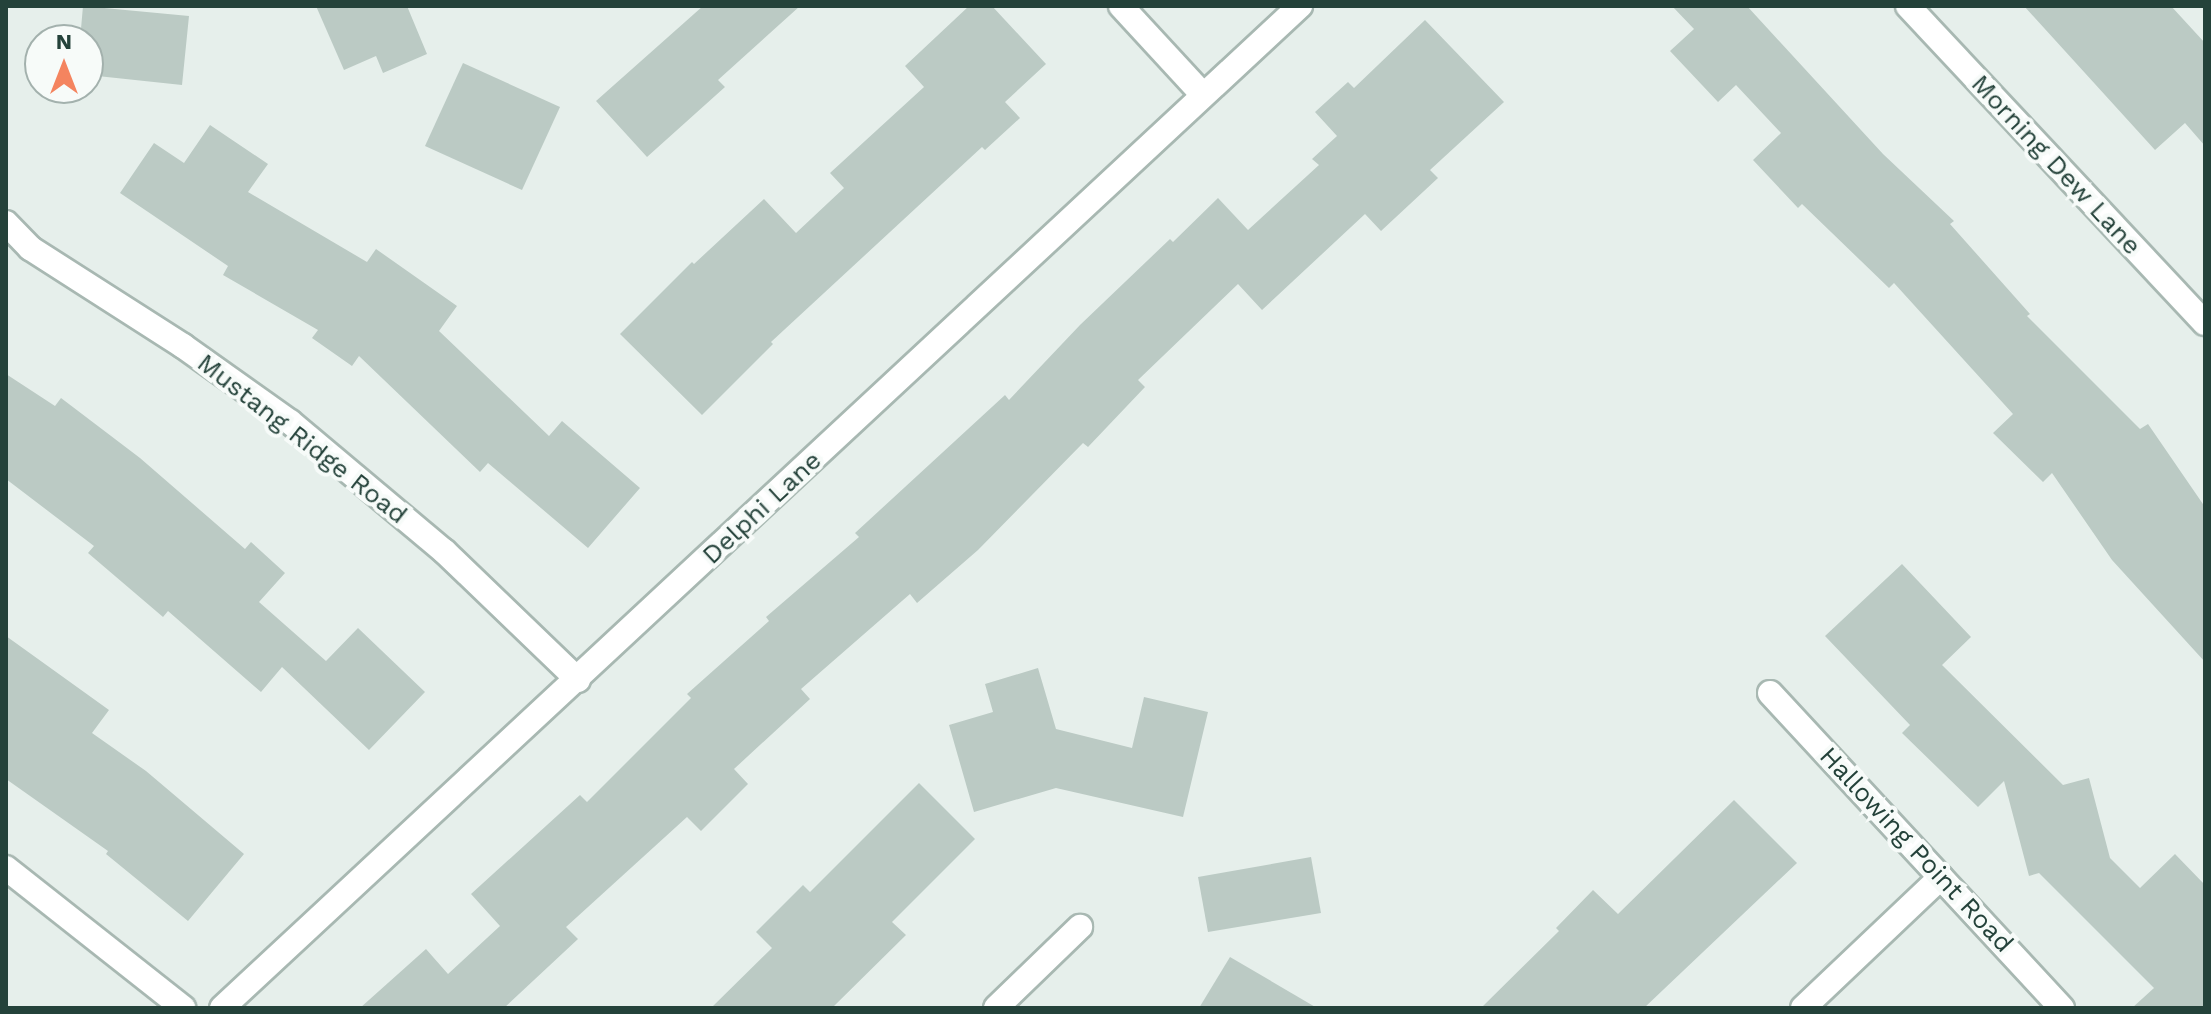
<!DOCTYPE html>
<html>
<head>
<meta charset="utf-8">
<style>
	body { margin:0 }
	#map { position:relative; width:2211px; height:1014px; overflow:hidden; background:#e6efeb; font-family:"Work Sans",sans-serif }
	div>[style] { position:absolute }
	.building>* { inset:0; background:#bbcac4 }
	.roads { filter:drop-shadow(2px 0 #a8b8b2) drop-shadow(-2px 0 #a8b8b2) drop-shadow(0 2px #a8b8b2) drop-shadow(0 -2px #a8b8b2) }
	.minor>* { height:24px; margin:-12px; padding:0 12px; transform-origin:12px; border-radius:12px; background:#fff }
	span { translate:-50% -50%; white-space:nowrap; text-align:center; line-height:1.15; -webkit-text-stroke:8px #f7fbf9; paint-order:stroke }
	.street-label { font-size:26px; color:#24423a }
	.frame { position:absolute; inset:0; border:8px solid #24423a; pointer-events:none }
	.north { position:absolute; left:24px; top:24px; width:80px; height:80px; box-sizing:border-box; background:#f7fbf9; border:2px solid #a3b1ad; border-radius:50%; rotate:0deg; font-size:22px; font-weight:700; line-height:32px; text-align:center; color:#24423a }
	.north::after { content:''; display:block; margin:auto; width:28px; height:36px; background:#f4845f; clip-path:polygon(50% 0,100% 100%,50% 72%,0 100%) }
</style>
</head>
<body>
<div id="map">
	<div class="building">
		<div style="clip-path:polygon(83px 6px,189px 16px,182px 85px,88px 75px,88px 40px,80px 40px)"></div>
		<div style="clip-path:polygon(316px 6px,407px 6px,427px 54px,383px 73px,376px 56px,344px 70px)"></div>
		<div style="clip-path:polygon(703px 6px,800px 6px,718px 80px,725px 87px,647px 157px,596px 101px)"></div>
		<div style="clip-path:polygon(969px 6px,992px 6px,1046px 64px,1005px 102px,1020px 118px,985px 150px,982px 147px,771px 342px,773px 344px,702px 415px,620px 334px,692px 262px,694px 264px,764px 199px,796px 233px,844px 188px,830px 173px,924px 87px,905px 66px)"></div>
		<div style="clip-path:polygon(1672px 6px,1747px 6px,1883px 154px,1954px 221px,1950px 224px,2030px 314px,2027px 316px,2140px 429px,2148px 424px,2205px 507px,2205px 662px,2112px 560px,2052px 473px,2043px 482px,1993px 433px,2013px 414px,1894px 283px,1889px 288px,1802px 204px,1798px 208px,1753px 160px,1781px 133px,1736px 85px,1718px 102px,1670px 51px,1694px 29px)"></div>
		<div style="clip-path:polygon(2024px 6px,2171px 6px,2205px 43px,2205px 146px,2185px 123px,2155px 150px)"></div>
		<div style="clip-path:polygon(1425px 20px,1504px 102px,1430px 170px,1438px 178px,1381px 231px,1365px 214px,1262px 310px,1238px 284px,1138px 380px,1145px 387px,1088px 447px,1083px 443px,978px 550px,917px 603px,910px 594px,801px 689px,810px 699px,734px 769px,748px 784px,701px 831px,687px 817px,566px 927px,578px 939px,504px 1008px,360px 1008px,426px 949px,448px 974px,500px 926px,471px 894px,580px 795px,587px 802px,691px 698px,687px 694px,769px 621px,766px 617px,859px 537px,855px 533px,1005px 395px,1009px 400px,1080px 325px,1170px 239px,1173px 242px,1218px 198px,1248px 230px,1319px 165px,1312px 159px,1337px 136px,1315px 112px,1348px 82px,1354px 88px)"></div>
		<div style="clip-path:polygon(463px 63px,560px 107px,522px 190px,425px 146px)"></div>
		<div style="clip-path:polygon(210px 125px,268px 164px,248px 192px,367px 262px,376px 249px,457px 306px,439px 331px,549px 436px,562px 421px,640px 488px,588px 548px,488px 463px,480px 472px,359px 356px,352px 366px,312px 338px,318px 330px,223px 275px,228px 266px,120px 193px,154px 143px,184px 163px)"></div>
		<div style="clip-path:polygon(6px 374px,55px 406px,61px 398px,140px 458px,245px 549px,251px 542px,285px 573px,259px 602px,326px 661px,358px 628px,425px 692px,369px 750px,282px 667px,261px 692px,168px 611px,163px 617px,88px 553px,94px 546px,6px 479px)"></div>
		<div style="clip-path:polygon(1902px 564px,1971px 637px,1942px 665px,2063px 785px,2089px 778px,2110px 858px,2140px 888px,2175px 854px,2205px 885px,2205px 1008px,2132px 1008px,2154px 988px,2039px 873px,2029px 876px,2004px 781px,1978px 807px,1902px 733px,1910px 725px,1825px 636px)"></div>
		<div style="clip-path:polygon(6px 636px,109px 710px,92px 733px,146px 771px,244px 854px,188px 921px,106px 854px,108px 851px,6px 779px)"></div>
		<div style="clip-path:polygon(1038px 668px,1056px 729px,1132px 748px,1144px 697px,1208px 712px,1183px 817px,1056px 788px,974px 812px,949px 725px,993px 712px,985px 684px)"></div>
		<div style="clip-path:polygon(919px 783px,975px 839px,892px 922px,906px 935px,832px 1008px,711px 1008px,772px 948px,756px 932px,803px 885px,810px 892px)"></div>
		<div style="clip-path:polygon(1734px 800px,1797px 863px,1644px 1008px,1481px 1008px,1559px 931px,1556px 928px,1593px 890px,1618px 914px)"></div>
		<div style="clip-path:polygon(1311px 857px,1321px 913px,1208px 932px,1198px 877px)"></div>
		<div style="clip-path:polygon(1230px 957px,1317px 1008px,1199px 1008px)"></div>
	</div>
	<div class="roads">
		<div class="minor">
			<div style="left:1121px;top:6px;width:121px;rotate:47.3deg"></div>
			<div style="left:1908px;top:6px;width:434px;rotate:46.9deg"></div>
			<div style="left:6px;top:223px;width:35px;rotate:46deg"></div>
			<div style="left:30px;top:248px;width:182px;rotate:32.6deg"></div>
			<div style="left:183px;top:346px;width:131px;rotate:35.4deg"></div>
			<div style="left:290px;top:422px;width:201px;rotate:40deg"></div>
			<div style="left:444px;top:551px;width:186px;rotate:43.9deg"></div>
			<div style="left:1770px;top:693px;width:430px;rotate:47.2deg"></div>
			<div style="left:6px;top:868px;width:226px;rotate:38.3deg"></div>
			<div style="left:222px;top:1008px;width:1472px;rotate:-42.91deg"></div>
			<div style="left:996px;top:1008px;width:117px;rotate:-44deg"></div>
			<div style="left:1803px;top:1008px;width:190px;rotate:-43.5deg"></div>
		</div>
	</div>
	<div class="street-label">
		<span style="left:2056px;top:165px;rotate:47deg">Morning Dew Lane</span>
		<span style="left:302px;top:439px;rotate:38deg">Mustang Ridge Road</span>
		<span style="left:762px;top:508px;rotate:-43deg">Delphi Lane</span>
		<span style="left:1916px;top:850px;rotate:47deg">Hallowing Point Road</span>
	</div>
	<div class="frame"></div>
	<div class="north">N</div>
</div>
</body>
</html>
